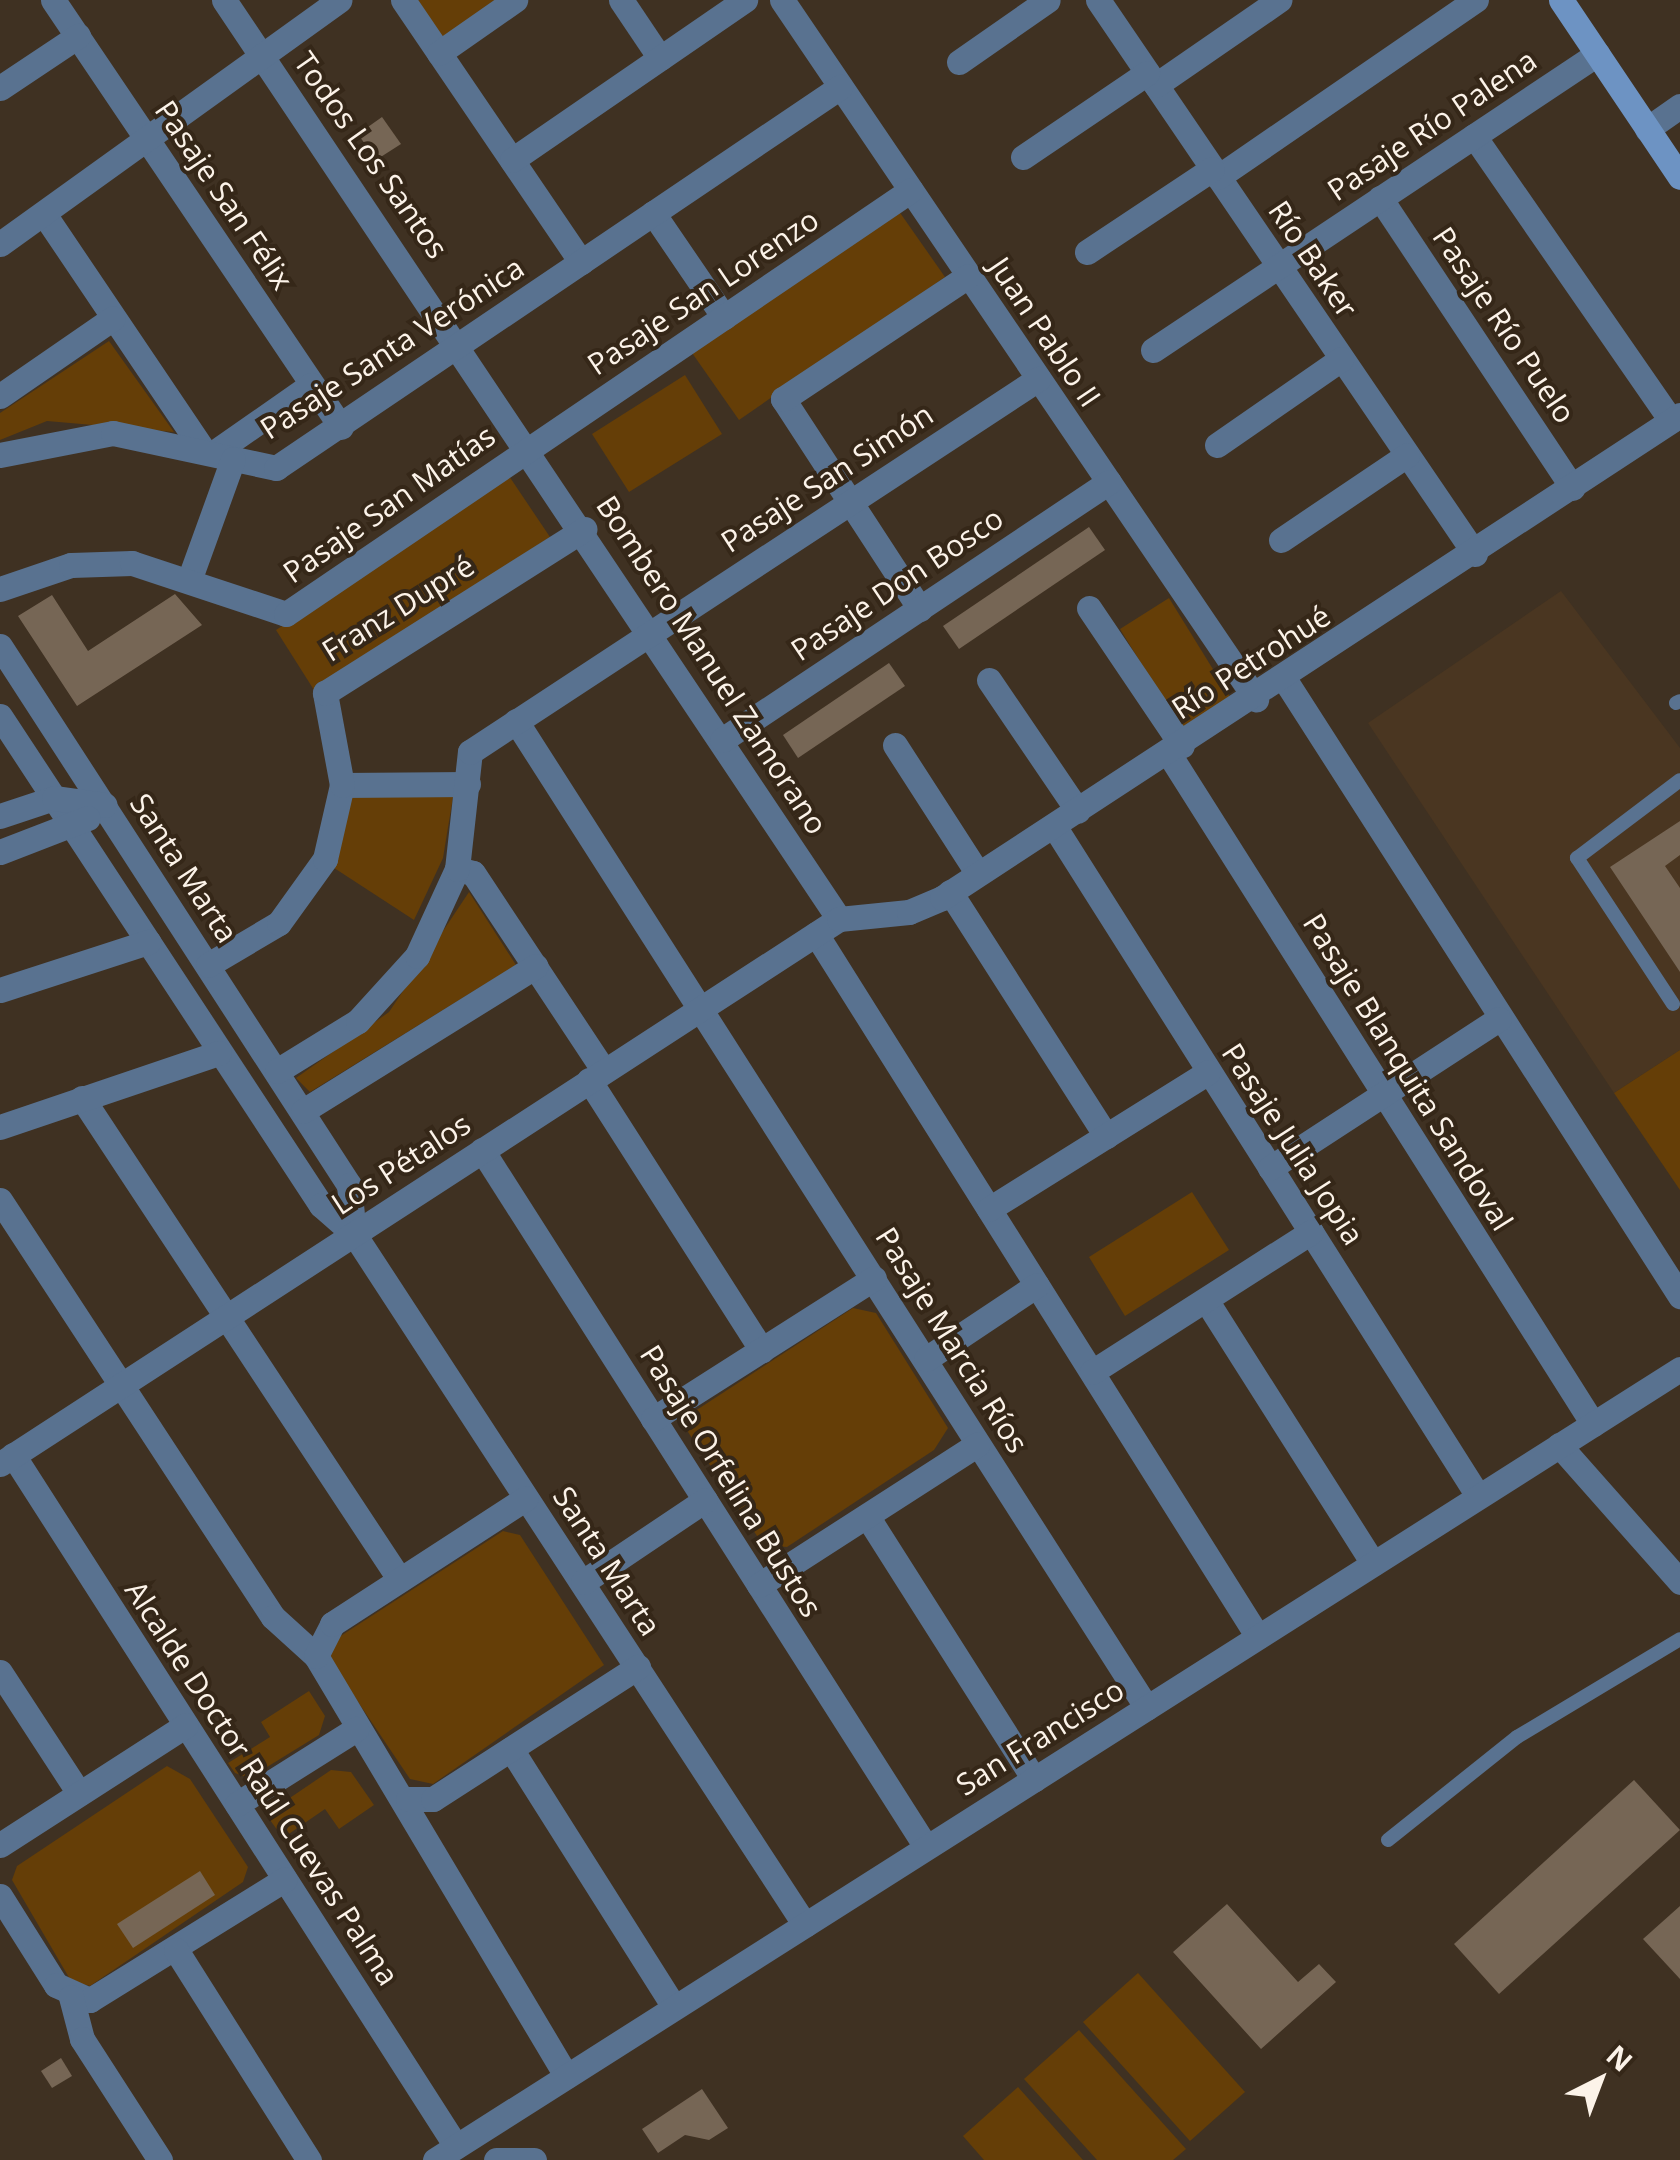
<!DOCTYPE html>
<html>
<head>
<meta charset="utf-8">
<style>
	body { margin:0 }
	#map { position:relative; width:1680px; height:2160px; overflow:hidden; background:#3f3122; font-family:"Open Sans",sans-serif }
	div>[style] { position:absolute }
	.built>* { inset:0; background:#4a3621 }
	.green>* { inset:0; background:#653e07 }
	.building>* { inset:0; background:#766655 }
	.lane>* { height:14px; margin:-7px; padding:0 7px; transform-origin:7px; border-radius:7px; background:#597290 }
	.street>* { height:25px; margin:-12.5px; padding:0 12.5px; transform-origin:12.5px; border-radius:12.5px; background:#597290 }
	.secondary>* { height:25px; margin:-12.5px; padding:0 12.5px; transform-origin:12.5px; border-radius:12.5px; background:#6d93c3 }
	span { translate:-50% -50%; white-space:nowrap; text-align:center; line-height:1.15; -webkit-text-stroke:8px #352718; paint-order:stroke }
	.street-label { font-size:30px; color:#fcf3e9 }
	.north { position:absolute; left:1550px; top:2030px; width:100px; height:100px; -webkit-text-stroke:8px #352718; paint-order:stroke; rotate:42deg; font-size:28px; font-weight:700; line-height:40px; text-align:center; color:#fcf3e9 }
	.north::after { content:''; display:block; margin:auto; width:35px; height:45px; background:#fcf3e9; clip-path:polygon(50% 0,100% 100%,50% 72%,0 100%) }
</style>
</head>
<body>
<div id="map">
	<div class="built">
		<div style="clip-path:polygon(1561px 591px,1680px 748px,1680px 1050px,1614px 1093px,1368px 723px)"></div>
	</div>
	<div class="green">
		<div style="clip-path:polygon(418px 0,500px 0,443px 40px)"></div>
		<div style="clip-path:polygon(896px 207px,945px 277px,739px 420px,690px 350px)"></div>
		<div style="clip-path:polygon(109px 341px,174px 432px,47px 421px,0 440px,0 413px)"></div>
		<div style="clip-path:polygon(685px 375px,722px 434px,629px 492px,592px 434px)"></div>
		<div style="clip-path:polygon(509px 476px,550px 537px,314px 690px,276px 630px)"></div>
		<div style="clip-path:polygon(1169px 598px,1232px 700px,1182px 730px,1120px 629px)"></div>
		<div style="clip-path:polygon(353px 793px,453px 797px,443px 858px,414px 920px,328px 864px)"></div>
		<div style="clip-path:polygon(469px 892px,516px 965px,310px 1092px,296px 1078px,389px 1012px)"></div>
		<div style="clip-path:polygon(1680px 1050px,1680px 1190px,1614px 1093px)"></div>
		<div style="clip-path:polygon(1192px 1192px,1229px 1250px,1125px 1316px,1089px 1257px)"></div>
		<div style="clip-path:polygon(853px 1308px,876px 1313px,948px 1428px,934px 1450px,787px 1547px,763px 1545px,688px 1432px,695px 1411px)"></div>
		<div style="clip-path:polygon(503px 1531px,520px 1535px,604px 1665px,433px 1784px,410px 1779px,329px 1659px,339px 1637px)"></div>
		<div style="clip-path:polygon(309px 1691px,325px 1716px,319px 1735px,249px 1778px,235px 1773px,228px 1763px,270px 1737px,261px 1722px)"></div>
		<div style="clip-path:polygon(167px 1766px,190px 1779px,248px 1867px,243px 1882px,90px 1986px,71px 1981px,12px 1880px,17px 1866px)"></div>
		<div style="clip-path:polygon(331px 1770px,351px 1772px,374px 1805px,339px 1829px,325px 1809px,283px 1838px,270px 1820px,275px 1808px)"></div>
		<div style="clip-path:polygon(1138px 1973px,1245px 2092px,1190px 2141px,1083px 2022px)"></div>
		<div style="clip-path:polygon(1079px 2030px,1186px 2149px,1173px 2160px,1097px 2160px,1024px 2079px)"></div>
		<div style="clip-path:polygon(1018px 2087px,1083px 2160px,984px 2160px,963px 2136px)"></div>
	</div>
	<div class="building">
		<div style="clip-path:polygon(382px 117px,401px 144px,376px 160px,358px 134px)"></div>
		<div style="clip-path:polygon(1089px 527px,1105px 550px,959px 649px,943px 626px)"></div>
		<div style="clip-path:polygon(175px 594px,202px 625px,77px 706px,18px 616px,52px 595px,88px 651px)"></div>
		<div style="clip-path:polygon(889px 663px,905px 686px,798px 758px,783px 735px)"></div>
		<div style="clip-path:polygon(1680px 821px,1680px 855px,1665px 866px,1680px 888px,1680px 972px,1610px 867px)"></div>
		<div style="clip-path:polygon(1634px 1780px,1680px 1830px,1499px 1994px,1454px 1944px)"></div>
		<div style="clip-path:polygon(200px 1871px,215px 1895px,133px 1948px,117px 1924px)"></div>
		<div style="clip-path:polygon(1227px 1904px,1298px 1982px,1319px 1964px,1336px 1982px,1261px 2049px,1173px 1952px)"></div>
		<div style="clip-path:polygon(1680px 1906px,1680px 1979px,1643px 1939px)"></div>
		<div style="clip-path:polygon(61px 2058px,72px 2076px,52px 2088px,41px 2071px)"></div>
		<div style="clip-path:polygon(702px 2089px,728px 2128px,709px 2140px,685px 2135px,658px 2153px,642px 2129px)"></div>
	</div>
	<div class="lane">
		<div style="left:1676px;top:703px;width:4px;rotate:-27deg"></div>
		<div style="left:1673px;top:1004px;width:175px;rotate:-123.3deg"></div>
		<div style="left:1577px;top:858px;width:129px;rotate:-37.1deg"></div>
		<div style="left:1388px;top:1840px;width:165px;rotate:-38.6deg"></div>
		<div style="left:1517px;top:1737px;width:190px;rotate:-31deg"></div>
	</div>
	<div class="street">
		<div style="left:53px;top:0;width:515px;rotate:56deg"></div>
		<div style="left:224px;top:0;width:1106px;rotate:56.21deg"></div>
		<div style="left:403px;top:0;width:317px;rotate:55.8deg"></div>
		<div style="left:621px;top:0;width:70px;rotate:56.1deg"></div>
		<div style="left:782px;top:0;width:845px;rotate:55.86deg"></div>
		<div style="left:1098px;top:0;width:670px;rotate:55.76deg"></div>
		<div style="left:439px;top:53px;width:93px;rotate:-34.9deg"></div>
		<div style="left:959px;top:62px;width:108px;rotate:-34.9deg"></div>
		<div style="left:1156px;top:85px;width:150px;rotate:-34.6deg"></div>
		<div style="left:0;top:88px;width:94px;rotate:-33.7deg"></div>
		<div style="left:1647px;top:129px;width:40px;rotate:-34.9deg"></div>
		<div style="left:1474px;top:136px;width:346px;rotate:55.3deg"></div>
		<div style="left:1023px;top:157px;width:150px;rotate:-34.1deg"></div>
		<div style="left:512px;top:160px;width:283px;rotate:-34.5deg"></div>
		<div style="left:1218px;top:177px;width:313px;rotate:-34.5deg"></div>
		<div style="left:1380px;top:198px;width:348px;rotate:56.4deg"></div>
		<div style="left:653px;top:213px;width:126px;rotate:55.7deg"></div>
		<div style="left:44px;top:214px;width:281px;rotate:56deg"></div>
		<div style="left:0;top:244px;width:418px;rotate:-35.7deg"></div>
		<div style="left:1087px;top:252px;width:150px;rotate:-33.6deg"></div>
		<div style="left:1153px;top:350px;width:534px;rotate:-33.69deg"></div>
		<div style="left:0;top:396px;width:137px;rotate:-34.6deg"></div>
		<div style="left:1217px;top:445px;width:151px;rotate:-34.7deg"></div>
		<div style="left:215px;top:452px;width:117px;rotate:-34.9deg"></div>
		<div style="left:0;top:455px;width:115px;rotate:-11deg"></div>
		<div style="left:113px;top:433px;width:167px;rotate:12.1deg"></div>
		<div style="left:276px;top:468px;width:681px;rotate:-34.04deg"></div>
		<div style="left:1281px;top:540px;width:152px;rotate:-34deg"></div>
		<div style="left:191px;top:575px;width:123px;rotate:-70.1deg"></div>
		<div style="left:0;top:589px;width:75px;rotate:-18.7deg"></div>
		<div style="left:71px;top:565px;width:61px;rotate:-1.9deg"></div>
		<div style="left:132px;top:563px;width:162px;rotate:18.3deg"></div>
		<div style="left:286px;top:614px;width:755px;rotate:-34.15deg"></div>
		<div style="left:1089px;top:608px;width:166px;rotate:56deg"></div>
		<div style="left:920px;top:609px;width:251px;rotate:-123.1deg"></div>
		<div style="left:783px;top:399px;width:222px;rotate:-33.6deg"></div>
		<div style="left:0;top:646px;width:642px;rotate:57.08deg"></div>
		<div style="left:349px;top:1185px;width:49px;rotate:84.2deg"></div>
		<div style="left:989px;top:680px;width:158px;rotate:55.8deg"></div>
		<div style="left:1285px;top:680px;width:732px;rotate:57.33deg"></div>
		<div style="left:0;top:716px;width:585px;rotate:56.72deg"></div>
		<div style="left:321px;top:1205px;width:44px;rotate:41.3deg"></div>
		<div style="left:354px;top:1234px;width:825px;rotate:56.87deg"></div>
		<div style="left:516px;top:721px;width:1171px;rotate:57.41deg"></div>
		<div style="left:722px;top:740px;width:465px;rotate:-33.7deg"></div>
		<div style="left:895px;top:745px;width:153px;rotate:57.2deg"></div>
		<div style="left:1169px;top:754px;width:793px;rotate:57.67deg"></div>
		<div style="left:342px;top:785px;width:126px;rotate:-0.5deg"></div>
		<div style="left:0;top:816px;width:57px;rotate:-18.4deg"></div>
		<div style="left:54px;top:798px;width:51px;rotate:7.8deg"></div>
		<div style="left:1054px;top:826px;width:793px;rotate:57.67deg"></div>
		<div style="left:0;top:852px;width:94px;rotate:-21.1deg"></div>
		<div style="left:457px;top:869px;width:16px;rotate:14deg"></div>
		<div style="left:473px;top:873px;width:237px;rotate:56.5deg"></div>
		<div style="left:950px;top:892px;width:290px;rotate:57.4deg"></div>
		<div style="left:816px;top:934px;width:830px;rotate:57.84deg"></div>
		<div style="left:208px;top:965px;width:82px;rotate:-30.6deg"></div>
		<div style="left:279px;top:923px;width:79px;rotate:-54.3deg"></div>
		<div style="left:325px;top:859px;width:76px;rotate:-77.1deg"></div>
		<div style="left:342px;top:785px;width:94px;rotate:-100.5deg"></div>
		<div style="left:325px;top:693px;width:307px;rotate:-32.3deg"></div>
		<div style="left:0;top:990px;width:156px;rotate:-18deg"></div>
		<div style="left:277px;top:1071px;width:95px;rotate:-31.7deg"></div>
		<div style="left:358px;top:1021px;width:88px;rotate:-47.8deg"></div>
		<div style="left:417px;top:956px;width:96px;rotate:-65.3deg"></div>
		<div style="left:457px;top:869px;width:118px;rotate:-83.7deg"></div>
		<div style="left:470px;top:752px;width:680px;rotate:-33.29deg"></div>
		<div style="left:589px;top:1080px;width:321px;rotate:57.4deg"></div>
		<div style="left:82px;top:1098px;width:577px;rotate:56.59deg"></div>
		<div style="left:303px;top:1111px;width:274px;rotate:-31.9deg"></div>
		<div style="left:0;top:1127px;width:231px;rotate:-18.7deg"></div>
		<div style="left:482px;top:1150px;width:826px;rotate:57.5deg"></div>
		<div style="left:1270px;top:1168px;width:273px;rotate:-33.1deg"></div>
		<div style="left:0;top:1200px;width:498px;rotate:56.8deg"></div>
		<div style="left:273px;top:1617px;width:58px;rotate:42.2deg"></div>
		<div style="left:316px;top:1656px;width:489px;rotate:59.2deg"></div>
		<div style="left:989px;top:1209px;width:258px;rotate:-32deg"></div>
		<div style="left:1206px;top:1300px;width:312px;rotate:57.6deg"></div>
		<div style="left:926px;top:1359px;width:133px;rotate:-33.7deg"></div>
		<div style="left:1092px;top:1372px;width:260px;rotate:-32.6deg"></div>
		<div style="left:653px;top:1419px;width:262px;rotate:-32.5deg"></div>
		<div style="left:1559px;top:1445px;width:183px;rotate:48.5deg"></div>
		<div style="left:13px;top:1455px;width:821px;rotate:57.34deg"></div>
		<div style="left:0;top:1464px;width:1000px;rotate:-33.01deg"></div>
		<div style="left:839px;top:919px;width:70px;rotate:-5.7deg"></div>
		<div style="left:909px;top:912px;width:36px;rotate:-23deg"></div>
		<div style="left:942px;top:898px;width:882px;rotate:-33.2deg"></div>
		<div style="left:867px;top:1516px;width:312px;rotate:57.6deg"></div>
		<div style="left:583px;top:1582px;width:147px;rotate:-33.9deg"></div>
		<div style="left:759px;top:1585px;width:260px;rotate:-32.8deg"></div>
		<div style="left:316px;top:1656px;width:36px;rotate:-63deg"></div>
		<div style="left:332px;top:1624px;width:231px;rotate:-33deg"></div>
		<div style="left:0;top:1672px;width:145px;rotate:56.9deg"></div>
		<div style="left:511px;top:1749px;width:305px;rotate:57.7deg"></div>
		<div style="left:408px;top:1799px;width:25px"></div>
		<div style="left:433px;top:1799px;width:244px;rotate:-32.8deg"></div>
		<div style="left:237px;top:1804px;width:141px;rotate:-32.2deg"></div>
		<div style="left:0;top:1845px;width:221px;rotate:-32.8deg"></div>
		<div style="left:0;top:1896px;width:105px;rotate:57.8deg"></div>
		<div style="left:56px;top:1985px;width:37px;rotate:24deg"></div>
		<div style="left:90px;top:2000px;width:229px;rotate:-31.8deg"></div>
		<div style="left:176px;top:1950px;width:249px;rotate:57.7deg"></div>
		<div style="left:71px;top:1997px;width:43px;rotate:75.3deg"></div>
		<div style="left:82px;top:2039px;width:144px;rotate:57.2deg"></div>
		<div style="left:435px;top:2160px;width:1475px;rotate:-32.43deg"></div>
		<div style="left:496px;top:2160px;width:38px"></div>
	</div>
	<div class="secondary">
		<div style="left:1561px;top:0;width:213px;rotate:56.1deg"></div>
	</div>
	<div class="street-label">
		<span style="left:1432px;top:125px;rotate:-34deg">Pasaje Río Palena</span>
		<span style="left:371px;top:155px;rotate:55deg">Todos Los Santos</span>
		<span style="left:224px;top:195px;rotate:56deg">Pasaje San Félix</span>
		<span style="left:1313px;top:259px;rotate:56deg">Río Baker</span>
		<span style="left:703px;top:292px;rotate:-34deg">Pasaje San Lorenzo</span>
		<span style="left:1504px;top:325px;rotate:56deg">Pasaje Río Puelo</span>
		<span style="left:1045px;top:332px;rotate:56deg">Juan Pablo II</span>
		<span style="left:392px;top:348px;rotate:-33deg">Pasaje Santa Verónica</span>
		<span style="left:827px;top:478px;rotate:-33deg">Pasaje San Simón</span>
		<span style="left:389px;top:504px;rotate:-35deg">Pasaje San Matías</span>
		<span style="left:897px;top:584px;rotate:-34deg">Pasaje Don Bosco</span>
		<span style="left:398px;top:608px;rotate:-32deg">Franz Dupré</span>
		<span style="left:1251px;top:662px;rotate:-33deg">Río Petrohué</span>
		<span style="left:712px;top:665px;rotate:57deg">Bombero Manuel Zamorano</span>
		<span style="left:184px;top:868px;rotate:57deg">Santa Marta</span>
		<span style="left:1408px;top:1072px;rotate:58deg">Pasaje Blanquita Sandoval</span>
		<span style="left:1293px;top:1144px;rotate:57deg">Pasaje Julia Jopia</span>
		<span style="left:401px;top:1164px;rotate:-33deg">Los Pétalos</span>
		<span style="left:952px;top:1340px;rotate:58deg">Pasaje Marcia Ríos</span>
		<span style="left:731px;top:1481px;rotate:58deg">Pasaje Orfelina Bustos</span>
		<span style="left:607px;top:1561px;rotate:57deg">Santa Marta</span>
		<span style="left:1040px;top:1737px;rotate:-32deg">San Francisco</span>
		<span style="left:262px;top:1783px;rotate:57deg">Alcalde Doctor Raúl Cuevas Palma</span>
	</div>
	<div class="north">N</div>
</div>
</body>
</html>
